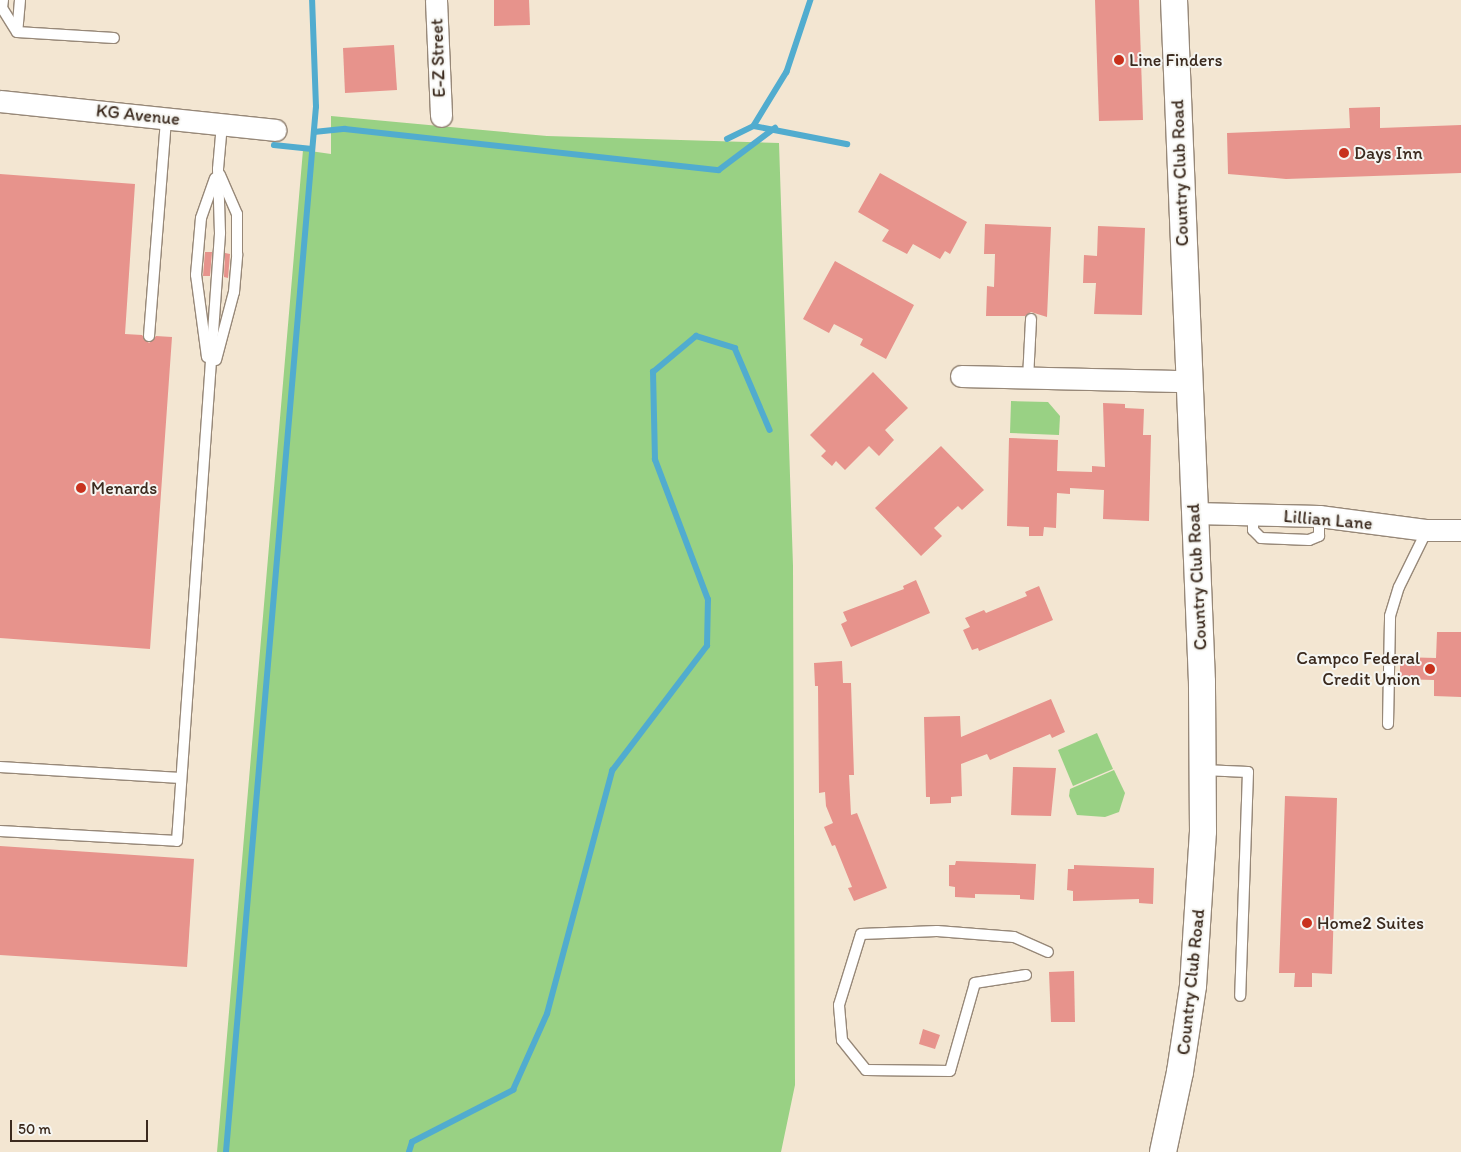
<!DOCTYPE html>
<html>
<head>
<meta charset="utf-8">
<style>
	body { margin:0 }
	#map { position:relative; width:1461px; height:1152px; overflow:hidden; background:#f3e6d2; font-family:Itim,sans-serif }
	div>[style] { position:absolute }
	.green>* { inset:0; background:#99d184 }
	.stream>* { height:5.5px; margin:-2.75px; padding:0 2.75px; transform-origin:2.75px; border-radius:2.75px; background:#51accf }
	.building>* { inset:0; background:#e7938c }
	.roads { filter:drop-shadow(1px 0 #978878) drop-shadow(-1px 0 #978878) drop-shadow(0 1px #978878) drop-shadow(0 -1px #978878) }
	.service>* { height:10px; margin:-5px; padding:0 5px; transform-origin:5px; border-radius:5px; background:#fff }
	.minor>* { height:21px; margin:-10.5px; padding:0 10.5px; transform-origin:10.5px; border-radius:10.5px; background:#fff }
	.tertiary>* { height:26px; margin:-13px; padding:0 13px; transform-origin:13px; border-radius:13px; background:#fff }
	.dots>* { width:14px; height:14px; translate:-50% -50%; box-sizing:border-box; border:2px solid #f6f6f2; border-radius:50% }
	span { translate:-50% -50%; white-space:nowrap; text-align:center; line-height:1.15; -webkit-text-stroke:4px #f6f6f2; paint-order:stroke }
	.street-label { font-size:18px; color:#3b2a1e }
	.poi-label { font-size:18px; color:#3b2a1e }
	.left { translate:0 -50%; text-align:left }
	.right { translate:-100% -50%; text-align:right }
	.scale { position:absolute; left:10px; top:1120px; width:138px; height:22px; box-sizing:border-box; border:2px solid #3b2a1e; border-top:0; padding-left:6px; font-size:15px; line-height:18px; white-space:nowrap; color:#3b2a1e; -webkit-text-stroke:4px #f6f6f2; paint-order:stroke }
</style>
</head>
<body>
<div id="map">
	<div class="green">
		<div style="clip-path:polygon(331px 116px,547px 136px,779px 143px,793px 566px,795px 1085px,781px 1152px,217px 1152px,303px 150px,331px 154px)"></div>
		<div style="clip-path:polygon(1011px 401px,1048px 402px,1060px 416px,1059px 435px,1010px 433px)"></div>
		<div style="clip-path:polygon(1097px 733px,1113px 769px,1073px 786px,1058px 750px)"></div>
		<div style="clip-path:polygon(1114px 770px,1125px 793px,1119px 812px,1105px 817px,1077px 815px,1069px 796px,1070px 789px)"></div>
	</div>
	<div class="stream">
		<div style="left:811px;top:0;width:76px;rotate:108.4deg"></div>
		<div style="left:787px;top:72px;width:63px;rotate:121.4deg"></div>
		<div style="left:754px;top:126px;width:95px;rotate:11deg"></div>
		<div style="left:314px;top:132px;width:31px;rotate:-6deg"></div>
		<div style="left:345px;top:129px;width:376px;rotate:6.3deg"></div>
		<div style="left:719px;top:170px;width:70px;rotate:-36.9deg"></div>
		<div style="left:727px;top:139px;width:30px;rotate:-26deg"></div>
		<div style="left:274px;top:145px;width:38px;rotate:6deg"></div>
		<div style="left:226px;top:1152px;width:1049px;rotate:-85.08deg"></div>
		<div style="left:316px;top:107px;width:107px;rotate:-92.1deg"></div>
		<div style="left:409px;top:1152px;width:10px;rotate:-73deg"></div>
		<div style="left:412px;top:1142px;width:114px;rotate:-27.2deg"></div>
		<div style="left:513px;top:1090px;width:83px;rotate:-65.9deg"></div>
		<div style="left:547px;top:1014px;width:252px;rotate:-75deg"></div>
		<div style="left:612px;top:771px;width:157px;rotate:-52.8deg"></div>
		<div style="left:707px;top:646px;width:46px;rotate:-88.8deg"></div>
		<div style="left:708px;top:600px;width:150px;rotate:-110.7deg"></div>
		<div style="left:655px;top:460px;width:88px;rotate:-91.3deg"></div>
		<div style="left:653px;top:372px;width:56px;rotate:-39.9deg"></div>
		<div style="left:696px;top:336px;width:41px;rotate:17.1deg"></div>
		<div style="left:735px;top:348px;width:89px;rotate:66.9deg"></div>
	</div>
	<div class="building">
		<div style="clip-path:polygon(494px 0,529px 0,530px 25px,494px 26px)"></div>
		<div style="clip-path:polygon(1095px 0,1139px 0,1143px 120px,1099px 121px)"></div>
		<div style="clip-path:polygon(394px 45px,397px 90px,345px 93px,343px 48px)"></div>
		<div style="clip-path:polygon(1380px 107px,1380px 128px,1461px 125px,1461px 173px,1286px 179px,1228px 174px,1227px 133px,1350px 128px,1349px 108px)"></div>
		<div style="clip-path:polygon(880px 173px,967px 222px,950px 254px,945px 251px,940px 259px,913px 244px,907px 254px,882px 241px,889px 230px,858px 212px)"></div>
		<div style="clip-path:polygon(0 174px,135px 184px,125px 334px,142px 335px,149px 343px,156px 336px,172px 337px,150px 649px,0 638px)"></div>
		<div style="clip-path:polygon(985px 224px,1051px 227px,1047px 317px,1031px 312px,1025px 316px,986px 316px,987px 286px,994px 287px,995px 254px,984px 254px)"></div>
		<div style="clip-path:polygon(1098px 226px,1145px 228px,1142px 315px,1094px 314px,1096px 283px,1083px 283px,1084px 255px,1097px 256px)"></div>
		<div style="clip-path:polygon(205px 252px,212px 252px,210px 276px,203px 276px)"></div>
		<div style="clip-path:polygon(225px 253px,230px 254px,228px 278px,224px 277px)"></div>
		<div style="clip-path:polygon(835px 261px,914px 305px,886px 359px,860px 345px,863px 339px,834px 324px,829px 333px,803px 319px)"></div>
		<div style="clip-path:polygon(873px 372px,908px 408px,885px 430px,894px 440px,879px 456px,869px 446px,845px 470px,836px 461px,832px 466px,821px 456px,826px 451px,810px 435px)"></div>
		<div style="clip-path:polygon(1103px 403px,1125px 404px,1125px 408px,1144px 409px,1143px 435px,1151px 435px,1149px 521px,1103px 519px,1104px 490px,1070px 488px,1070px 494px,1057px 493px,1056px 528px,1044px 527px,1043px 536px,1029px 536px,1029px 527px,1007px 526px,1009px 438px,1058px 440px,1057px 471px,1092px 472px,1092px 466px,1105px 467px)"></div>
		<div style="clip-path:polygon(941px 446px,984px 490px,962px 510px,958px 506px,934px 528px,942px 536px,921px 556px,875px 508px)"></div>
		<div style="clip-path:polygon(916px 580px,930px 613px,851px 647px,841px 624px,847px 621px,843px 612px,904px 589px,903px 586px)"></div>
		<div style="clip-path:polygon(1039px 586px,1053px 620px,979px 651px,978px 648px,972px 650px,963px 630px,970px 627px,965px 618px,984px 610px,986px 613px,1027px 596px,1025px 592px)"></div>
		<div style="clip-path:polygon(1437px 632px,1461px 632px,1461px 697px,1434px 696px,1434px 680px,1400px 679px,1400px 657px,1436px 658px)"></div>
		<div style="clip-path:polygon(842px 661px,843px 683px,851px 683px,854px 775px,849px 775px,851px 815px,857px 813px,887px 888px,854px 901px,848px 888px,852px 887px,835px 845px,832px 846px,824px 827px,833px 823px,826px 806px,825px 792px,819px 793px,818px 686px,815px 686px,814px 663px)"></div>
		<div style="clip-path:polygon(1051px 699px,1065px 732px,1052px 738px,1050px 734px,990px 760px,987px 754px,961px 764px,962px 796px,951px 797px,951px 803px,930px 804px,930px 797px,926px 797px,924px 717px,960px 716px,961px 737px)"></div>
		<div style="clip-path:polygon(1013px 767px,1056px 768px,1051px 816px,1011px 815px)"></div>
		<div style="clip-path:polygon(1285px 796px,1337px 798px,1332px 974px,1312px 973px,1312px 987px,1294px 987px,1295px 973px,1279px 973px)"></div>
		<div style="clip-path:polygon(0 846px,194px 859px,187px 967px,0 955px)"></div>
		<div style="clip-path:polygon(956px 861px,1036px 864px,1034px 900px,1020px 899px,1020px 895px,975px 894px,975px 898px,955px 897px,955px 887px,949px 886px,949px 865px,955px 865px)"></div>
		<div style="clip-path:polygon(1074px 865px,1154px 868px,1153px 904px,1139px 903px,1139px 899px,1073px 901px,1073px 891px,1067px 890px,1068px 869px,1074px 869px)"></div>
		<div style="clip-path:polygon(1074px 971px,1075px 1022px,1051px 1022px,1049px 972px)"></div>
		<div style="clip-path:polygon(923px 1029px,940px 1035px,935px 1049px,919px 1044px)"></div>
	</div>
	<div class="roads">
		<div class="service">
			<div style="left:3px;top:0;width:8px;rotate:97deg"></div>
			<div style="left:2px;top:8px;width:28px;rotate:58deg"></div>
			<div style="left:20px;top:0;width:32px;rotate:95deg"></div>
			<div style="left:17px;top:32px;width:97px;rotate:3.5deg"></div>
			<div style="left:149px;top:336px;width:219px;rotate:-85.5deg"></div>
			<div style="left:207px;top:357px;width:83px;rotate:-97.6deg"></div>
			<div style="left:196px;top:275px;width:57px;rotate:-85deg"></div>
			<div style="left:201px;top:218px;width:42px;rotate:-70.7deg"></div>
			<div style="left:216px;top:360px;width:70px;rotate:-75.2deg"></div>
			<div style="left:234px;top:292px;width:38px;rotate:-85deg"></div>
			<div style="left:237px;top:254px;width:40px;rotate:-90deg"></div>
			<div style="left:237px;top:214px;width:43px;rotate:-113.6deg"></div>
			<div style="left:1028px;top:379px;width:60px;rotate:-87.1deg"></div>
			<div style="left:1253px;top:515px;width:15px;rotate:90deg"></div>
			<div style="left:1253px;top:530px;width:11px;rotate:45deg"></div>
			<div style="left:1261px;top:538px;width:48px;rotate:2.4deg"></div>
			<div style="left:1309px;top:540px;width:11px;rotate:-22deg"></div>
			<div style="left:1319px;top:536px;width:20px;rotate:-90deg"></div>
			<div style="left:1388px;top:724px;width:108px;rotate:-88.9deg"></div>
			<div style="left:1390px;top:616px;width:30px;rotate:-73deg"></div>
			<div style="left:1399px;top:587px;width:64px;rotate:-63.8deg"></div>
			<div style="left:0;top:767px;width:181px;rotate:3.5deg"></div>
			<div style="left:1203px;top:770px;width:45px;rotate:2.5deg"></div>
			<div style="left:1248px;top:772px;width:224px;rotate:92deg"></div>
			<div style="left:0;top:831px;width:177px;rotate:3.2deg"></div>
			<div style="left:177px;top:841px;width:610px;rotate:-85.95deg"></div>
			<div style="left:220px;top:233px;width:64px;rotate:-91.8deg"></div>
			<div style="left:218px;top:169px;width:45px;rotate:-84.9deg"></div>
			<div style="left:1026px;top:975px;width:52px;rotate:171.1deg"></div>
			<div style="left:975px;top:983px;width:91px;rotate:105.9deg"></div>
			<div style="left:950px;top:1071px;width:84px;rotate:-179.3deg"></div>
			<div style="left:866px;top:1070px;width:38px;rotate:-129deg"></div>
			<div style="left:842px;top:1040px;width:35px;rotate:-95deg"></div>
			<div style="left:839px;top:1005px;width:74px;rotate:-72.8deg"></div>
			<div style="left:861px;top:934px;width:76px;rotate:-2.3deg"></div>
			<div style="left:937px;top:931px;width:77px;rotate:4.5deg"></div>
			<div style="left:1014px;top:937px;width:37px;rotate:24deg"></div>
		</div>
		<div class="minor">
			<div style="left:436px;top:0;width:116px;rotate:87.5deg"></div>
			<div style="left:0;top:101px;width:277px;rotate:6deg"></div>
			<div style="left:961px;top:376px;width:227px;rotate:1.3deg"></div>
			<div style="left:1194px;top:513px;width:125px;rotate:1.4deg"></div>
			<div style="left:1319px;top:516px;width:109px;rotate:7.4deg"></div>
			<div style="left:1427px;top:530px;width:34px"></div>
		</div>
		<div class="tertiary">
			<div style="left:1163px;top:1152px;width:82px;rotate:-78deg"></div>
			<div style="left:1180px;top:1072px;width:87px;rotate:-81.4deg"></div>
			<div style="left:1193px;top:986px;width:155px;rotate:-86.3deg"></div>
			<div style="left:1203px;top:831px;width:149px;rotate:-90.4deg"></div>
			<div style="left:1202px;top:682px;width:683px;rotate:-92.35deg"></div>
		</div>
	</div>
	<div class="dots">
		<div style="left:1119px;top:60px;background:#c8321e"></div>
		<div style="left:1344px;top:153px;background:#c8321e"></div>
		<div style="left:81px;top:488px;background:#c8321e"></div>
		<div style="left:1430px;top:669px;background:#c8321e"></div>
		<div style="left:1307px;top:923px;background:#c8321e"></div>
	</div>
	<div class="street-label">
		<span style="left:438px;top:58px;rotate:-92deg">E-Z Street</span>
		<span style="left:138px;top:115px;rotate:6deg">KG Avenue</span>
		<span style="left:1180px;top:173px;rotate:-92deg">Country Club Road</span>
		<span style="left:1328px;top:520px;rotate:5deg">Lillian Lane</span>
		<span style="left:1197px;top:577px;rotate:-93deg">Country Club Road</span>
		<span style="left:1191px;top:982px;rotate:-84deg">Country Club Road</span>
	</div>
	<div class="poi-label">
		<span class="left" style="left:1129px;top:60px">Line Finders</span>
		<span class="left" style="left:1354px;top:153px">Days Inn</span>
		<span class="left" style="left:91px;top:488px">Menards</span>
		<span class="right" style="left:1420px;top:669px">Campco Federal<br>Credit Union</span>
		<span class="left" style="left:1317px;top:923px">Home2 Suites</span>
	</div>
	<div class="scale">50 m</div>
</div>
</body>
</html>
